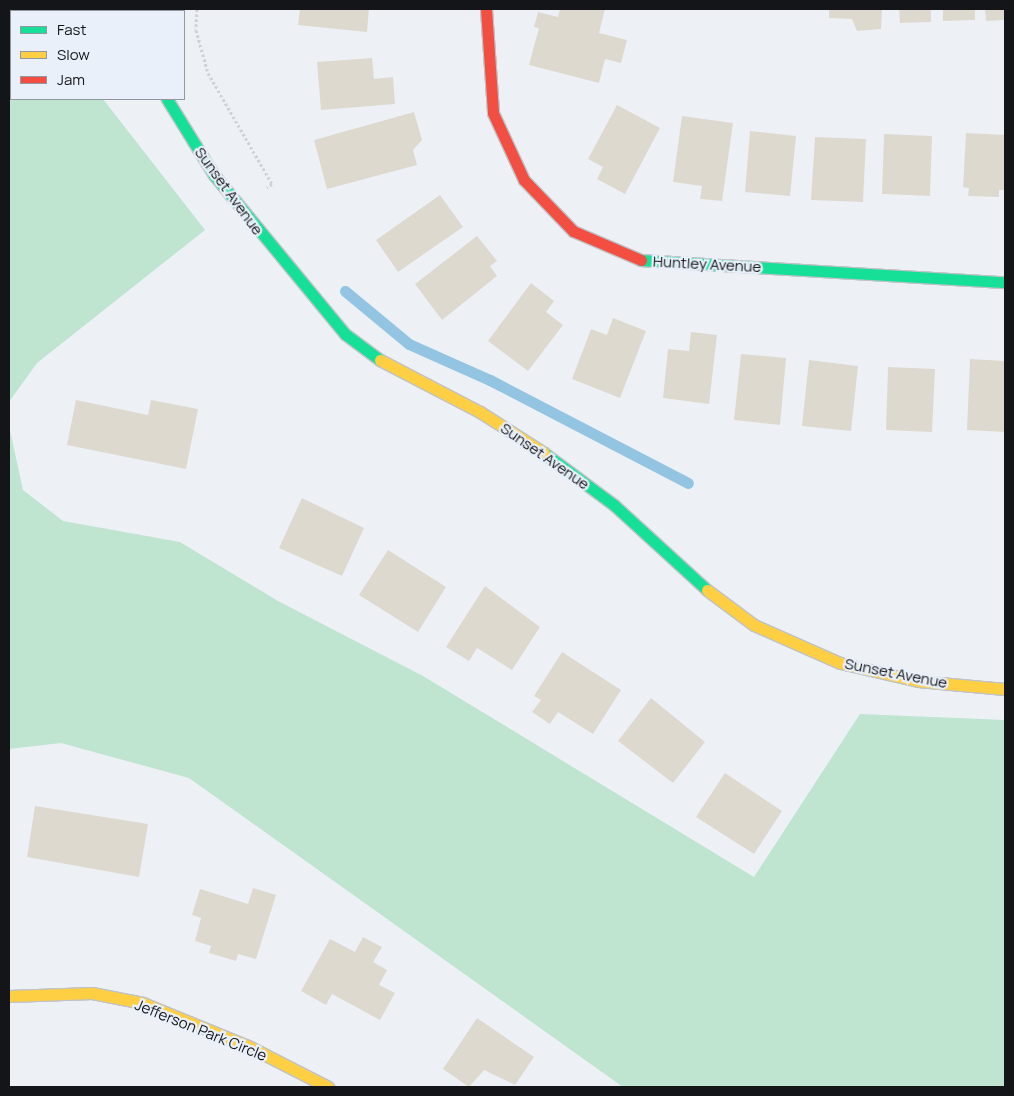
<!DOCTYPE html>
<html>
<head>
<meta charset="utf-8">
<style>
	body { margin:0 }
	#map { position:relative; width:1014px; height:1096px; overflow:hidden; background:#edf1f6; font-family:Manrope,sans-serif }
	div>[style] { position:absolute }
	.green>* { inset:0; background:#bfe4d0 }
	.stream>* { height:11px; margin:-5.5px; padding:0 5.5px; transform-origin:5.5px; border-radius:5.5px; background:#93c5e2 }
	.building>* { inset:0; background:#ded9cf }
	.path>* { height:3px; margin-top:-1.5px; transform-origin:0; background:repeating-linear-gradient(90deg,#cfd1d2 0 2.5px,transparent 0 5px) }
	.roads { filter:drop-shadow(1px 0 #bfc2c6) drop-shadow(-1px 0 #bfc2c6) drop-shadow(0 1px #bfc2c6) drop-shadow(0 -1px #bfc2c6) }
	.street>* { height:28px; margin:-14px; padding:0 14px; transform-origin:14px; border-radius:14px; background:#fcfdfe }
	.fast>* { height:11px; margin:-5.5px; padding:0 5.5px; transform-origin:5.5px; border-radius:5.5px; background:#16e098 }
	.slow>* { height:11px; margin:-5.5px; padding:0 5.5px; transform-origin:5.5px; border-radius:5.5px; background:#ffcf43 }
	.jam>* { height:11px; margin:-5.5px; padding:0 5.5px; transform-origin:5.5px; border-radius:5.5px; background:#f24e42 }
	span { translate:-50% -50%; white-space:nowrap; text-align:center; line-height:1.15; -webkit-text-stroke:4.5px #e9f0fa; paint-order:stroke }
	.street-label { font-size:15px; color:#131518 }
	.frame { position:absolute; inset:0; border:10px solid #131518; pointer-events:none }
	.legend { position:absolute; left:10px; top:10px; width:175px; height:90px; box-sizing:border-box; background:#e9f0fa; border:1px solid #9398a0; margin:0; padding:6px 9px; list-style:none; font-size:15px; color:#131518 }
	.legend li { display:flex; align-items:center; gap:10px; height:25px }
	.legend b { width:25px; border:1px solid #9398a0 }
</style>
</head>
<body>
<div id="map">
	<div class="green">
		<div style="clip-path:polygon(9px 9px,75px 11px,11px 11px,11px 99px,103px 99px,205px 230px,37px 363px,9px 402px)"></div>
		<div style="clip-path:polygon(9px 426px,23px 490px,63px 521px,180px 542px,278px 601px,423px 676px,754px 877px,860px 714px,1005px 720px,1005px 1087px,623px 1087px,189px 778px,61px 743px,9px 749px)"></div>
	</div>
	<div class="stream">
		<div style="left:345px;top:291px;width:83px;rotate:39.6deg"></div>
		<div style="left:409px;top:344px;width:89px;rotate:24deg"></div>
		<div style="left:490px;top:380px;width:223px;rotate:27.5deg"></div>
	</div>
	<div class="building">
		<div style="clip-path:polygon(300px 9px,369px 9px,367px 32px,298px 25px)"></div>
		<div style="clip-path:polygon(560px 9px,605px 9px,599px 33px,627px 40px,621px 63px,605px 59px,599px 83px,529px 65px,539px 28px,534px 27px,538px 12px,558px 17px)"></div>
		<div style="clip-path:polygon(829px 9px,882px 9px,881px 29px,857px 31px,852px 19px,829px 18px)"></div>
		<div style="clip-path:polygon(899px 9px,931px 9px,931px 22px,900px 23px)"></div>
		<div style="clip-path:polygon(943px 9px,975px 9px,975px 20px,943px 21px)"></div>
		<div style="clip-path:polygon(985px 9px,1005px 9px,1005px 20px,986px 21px)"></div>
		<div style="clip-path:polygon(372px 58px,374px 79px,393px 77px,395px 104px,321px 110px,317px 62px)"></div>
		<div style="clip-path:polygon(617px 105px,660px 128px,625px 194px,597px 179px,603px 167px,588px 159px)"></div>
		<div style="clip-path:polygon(414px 112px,422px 140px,413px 150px,417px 165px,327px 189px,314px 140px)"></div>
		<div style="clip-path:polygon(682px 116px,733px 123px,722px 201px,700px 199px,702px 186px,673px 182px)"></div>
		<div style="clip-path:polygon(750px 131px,796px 136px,790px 196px,745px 192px)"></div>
		<div style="clip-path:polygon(966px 133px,1005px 135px,1005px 190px,999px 190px,999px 197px,968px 196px,969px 188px,963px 187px)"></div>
		<div style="clip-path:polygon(884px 134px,932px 136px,930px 196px,882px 194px)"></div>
		<div style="clip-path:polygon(815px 137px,866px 139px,863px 202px,811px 200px)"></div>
		<div style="clip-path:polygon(440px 195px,463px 227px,398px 272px,376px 240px)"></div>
		<div style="clip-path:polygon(477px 236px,497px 261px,490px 266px,497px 276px,442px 320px,415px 284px)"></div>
		<div style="clip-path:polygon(531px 283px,554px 301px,546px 312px,563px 325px,528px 371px,488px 341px)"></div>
		<div style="clip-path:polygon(613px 318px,646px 331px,620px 398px,572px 379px,591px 329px,607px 335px)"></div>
		<div style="clip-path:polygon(691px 332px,717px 335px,709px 404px,663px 398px,668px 349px,689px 351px)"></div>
		<div style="clip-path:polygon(741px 354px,786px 358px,780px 425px,734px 420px)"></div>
		<div style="clip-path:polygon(970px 359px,1005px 361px,1005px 432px,967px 430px)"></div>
		<div style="clip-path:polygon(809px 360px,858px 366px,851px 431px,802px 426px)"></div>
		<div style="clip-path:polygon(888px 367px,935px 369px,932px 432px,886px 430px)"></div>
		<div style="clip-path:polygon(76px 400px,148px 415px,151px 400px,198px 409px,186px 469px,67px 445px)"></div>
		<div style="clip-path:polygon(302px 498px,364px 528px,342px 576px,279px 548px)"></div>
		<div style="clip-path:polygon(388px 550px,446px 587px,418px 632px,359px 595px)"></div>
		<div style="clip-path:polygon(485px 586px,540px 627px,512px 670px,477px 648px,469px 661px,446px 647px)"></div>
		<div style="clip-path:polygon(562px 652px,621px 690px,593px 734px,558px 712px,550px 724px,532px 712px,541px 700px,534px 696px)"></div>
		<div style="clip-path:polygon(651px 698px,705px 742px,673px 783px,618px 741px)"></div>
		<div style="clip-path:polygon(725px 773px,782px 811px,754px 854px,696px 817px)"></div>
		<div style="clip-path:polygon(35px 806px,148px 824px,139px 877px,27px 857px)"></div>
		<div style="clip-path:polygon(253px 888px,276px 895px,256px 959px,238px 954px,236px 961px,209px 953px,211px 946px,195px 941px,201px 918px,192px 915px,200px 889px,248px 904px)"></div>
		<div style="clip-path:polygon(363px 937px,382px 947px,373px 962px,387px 970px,379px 985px,395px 993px,380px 1020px,332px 994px,326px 1005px,301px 991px,330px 939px,355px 952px)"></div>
		<div style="clip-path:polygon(477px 1018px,534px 1057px,515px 1085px,484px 1070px,469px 1087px,443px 1069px)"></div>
	</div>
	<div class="path">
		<div style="left:197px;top:9px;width:21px;rotate:93deg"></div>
		<div style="left:196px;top:30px;width:45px;rotate:74.4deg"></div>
		<div style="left:208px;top:73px;width:128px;rotate:60deg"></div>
		<div style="left:272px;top:184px;width:6px;rotate:149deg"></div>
	</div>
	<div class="roads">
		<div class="street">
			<div style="left:114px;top:9px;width:2px;rotate:63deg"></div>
		</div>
		<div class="fast">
			<div style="left:167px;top:99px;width:89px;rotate:58.3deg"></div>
			<div style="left:214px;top:175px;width:206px;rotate:50.5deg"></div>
			<div style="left:345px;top:334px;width:44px;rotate:36.6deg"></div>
			<div style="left:641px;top:260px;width:365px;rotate:3.5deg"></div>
			<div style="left:544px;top:453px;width:87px;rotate:36.6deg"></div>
			<div style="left:614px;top:505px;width:126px;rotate:42.4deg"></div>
		</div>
		<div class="slow">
			<div style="left:380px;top:360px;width:113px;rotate:27.5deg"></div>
			<div style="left:480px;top:412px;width:76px;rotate:32.6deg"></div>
			<div style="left:707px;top:590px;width:59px;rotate:36.7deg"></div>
			<div style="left:754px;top:625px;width:94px;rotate:23.8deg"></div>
			<div style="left:840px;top:663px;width:80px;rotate:13deg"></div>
			<div style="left:918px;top:681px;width:87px;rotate:5.3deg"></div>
			<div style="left:9px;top:996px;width:83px;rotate:-2.1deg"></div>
			<div style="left:92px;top:993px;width:52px;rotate:11.1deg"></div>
			<div style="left:143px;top:1003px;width:113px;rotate:22.3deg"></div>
			<div style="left:248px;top:1046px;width:90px;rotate:27.1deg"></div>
		</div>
		<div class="jam">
			<div style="left:486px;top:9px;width:104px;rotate:86.1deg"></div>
			<div style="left:493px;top:113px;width:74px;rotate:65.2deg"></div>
			<div style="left:524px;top:180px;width:71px;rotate:46.1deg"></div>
			<div style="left:573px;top:231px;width:74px;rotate:23.1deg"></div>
		</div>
	</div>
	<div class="street-label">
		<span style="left:229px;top:191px;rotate:54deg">Sunset Avenue</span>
		<span style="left:707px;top:264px;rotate:3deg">Huntley Avenue</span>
		<span style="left:545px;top:456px;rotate:35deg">Sunset Avenue</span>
		<span style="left:896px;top:673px;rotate:11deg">Sunset Avenue</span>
		<span style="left:201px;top:1030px;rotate:22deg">Jefferson Park Circle</span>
	</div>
	<div class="frame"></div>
	<ul class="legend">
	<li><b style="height:6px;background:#16e098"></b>Fast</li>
	<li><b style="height:6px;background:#ffcf43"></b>Slow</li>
	<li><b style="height:6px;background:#f24e42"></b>Jam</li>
	</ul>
</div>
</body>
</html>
